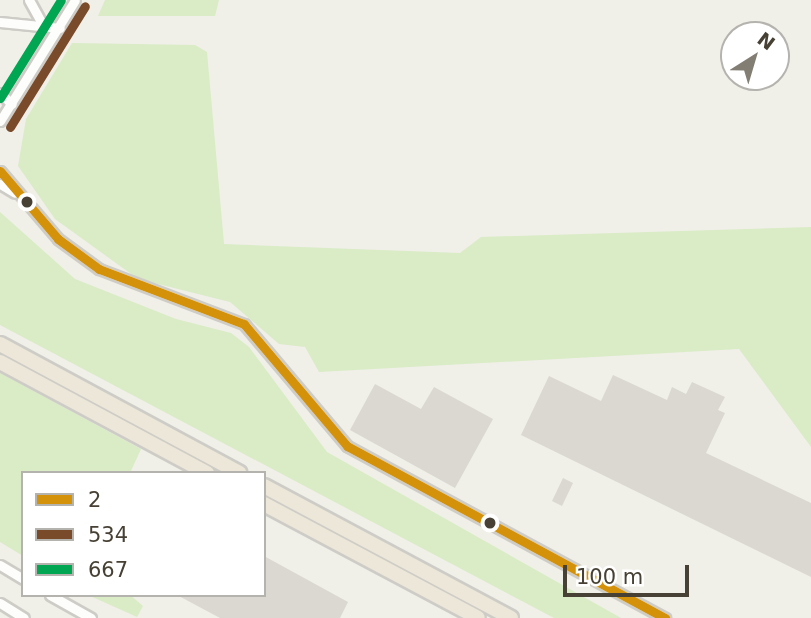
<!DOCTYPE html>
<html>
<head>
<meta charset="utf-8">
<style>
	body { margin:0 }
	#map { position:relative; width:811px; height:618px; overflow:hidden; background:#f0efe8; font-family:"DejaVu Sans",sans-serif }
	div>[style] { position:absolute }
	.green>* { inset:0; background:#d9ecc6 }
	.building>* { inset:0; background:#dad8d1 }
	.roads { filter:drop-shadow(2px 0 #ceccc6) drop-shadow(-2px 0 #ceccc6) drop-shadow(0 2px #ceccc6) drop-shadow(0 -2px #ceccc6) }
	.minor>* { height:9px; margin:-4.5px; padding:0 4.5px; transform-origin:4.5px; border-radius:4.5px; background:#fdfdfc }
	.highway>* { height:14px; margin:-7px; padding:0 7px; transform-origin:7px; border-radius:7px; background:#ece7d8 }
	.bus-1>* { height:9px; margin:-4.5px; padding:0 4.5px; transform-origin:4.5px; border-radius:4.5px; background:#d4920a }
	.bus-2>* { height:9px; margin:-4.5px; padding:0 4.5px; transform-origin:4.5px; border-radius:4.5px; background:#7a4b2a }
	.bus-3>* { height:9px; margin:-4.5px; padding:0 4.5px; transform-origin:4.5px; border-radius:4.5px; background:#00a651 }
	.dots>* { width:19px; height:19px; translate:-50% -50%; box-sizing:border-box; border:4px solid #fff; border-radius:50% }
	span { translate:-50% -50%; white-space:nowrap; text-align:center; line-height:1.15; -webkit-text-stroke:6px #fff; paint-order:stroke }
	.legend { position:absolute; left:21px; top:471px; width:245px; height:126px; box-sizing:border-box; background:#fff; border:2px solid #b5b3ae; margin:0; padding:9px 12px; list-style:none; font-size:21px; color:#464134 }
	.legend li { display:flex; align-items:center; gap:14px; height:35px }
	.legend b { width:35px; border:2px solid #b5b3ae }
	.north { position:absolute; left:720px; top:21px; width:70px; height:70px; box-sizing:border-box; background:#fff; border:2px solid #b5b3ae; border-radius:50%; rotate:37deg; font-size:19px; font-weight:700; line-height:28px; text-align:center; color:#464134 }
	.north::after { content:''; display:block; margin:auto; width:24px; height:32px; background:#827e73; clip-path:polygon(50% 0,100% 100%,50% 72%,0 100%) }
	.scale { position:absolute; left:563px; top:565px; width:126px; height:32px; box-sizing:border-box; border:4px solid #464134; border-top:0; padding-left:9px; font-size:21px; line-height:24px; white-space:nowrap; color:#464134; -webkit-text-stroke:5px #fff; paint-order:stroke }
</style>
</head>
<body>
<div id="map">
	<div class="green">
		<div style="clip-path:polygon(105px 0,219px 0,215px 16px,98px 16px)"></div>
		<div style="clip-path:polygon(72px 43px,195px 45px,207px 52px,224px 244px,460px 253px,481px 237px,811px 227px,811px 447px,739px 349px,319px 372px,305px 347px,279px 344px,230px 302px,138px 279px,55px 219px,18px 166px,26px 119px)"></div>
		<div style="clip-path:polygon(0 212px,75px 279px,176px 319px,231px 333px,249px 347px,327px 452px,621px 618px,554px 618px,0 325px)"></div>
		<div style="clip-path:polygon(0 373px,141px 449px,130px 473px,23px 473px,23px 556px,0 542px)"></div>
		<div style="clip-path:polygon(88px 595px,130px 595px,143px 606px,137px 617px)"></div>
	</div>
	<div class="building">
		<div style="clip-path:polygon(613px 375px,667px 400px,672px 387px,686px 394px,692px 382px,725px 397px,718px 410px,725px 413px,706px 453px,811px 503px,811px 577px,521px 435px,549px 376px,601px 401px)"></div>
		<div style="clip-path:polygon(375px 384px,421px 409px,434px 387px,493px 419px,455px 488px,350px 430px)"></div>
		<div style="clip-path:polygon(563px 478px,573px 483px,562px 506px,552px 501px)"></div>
		<div style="clip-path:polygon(264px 556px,348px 602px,340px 618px,220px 618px,177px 595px,264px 595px)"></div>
	</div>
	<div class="roads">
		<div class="minor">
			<div style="left:29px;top:0;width:31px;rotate:61deg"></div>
			<div style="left:0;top:22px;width:60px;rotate:5.7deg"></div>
			<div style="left:0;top:93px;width:16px;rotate:43deg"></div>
			<div style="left:0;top:121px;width:142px;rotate:-58.2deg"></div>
			<div style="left:0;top:171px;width:89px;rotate:49.5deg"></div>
			<div style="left:58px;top:239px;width:51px;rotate:36.2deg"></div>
			<div style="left:99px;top:269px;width:155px;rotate:20.8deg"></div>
			<div style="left:244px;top:324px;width:160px;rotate:49.8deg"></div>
			<div style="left:347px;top:446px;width:362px;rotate:28.4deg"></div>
			<div style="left:0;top:184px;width:17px;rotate:31deg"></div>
			<div style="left:0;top:565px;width:27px;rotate:31deg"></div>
			<div style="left:50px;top:595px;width:47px;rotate:29.3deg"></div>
			<div style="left:0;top:603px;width:28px;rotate:32deg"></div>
		</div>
		<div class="highway">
			<div style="left:0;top:344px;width:272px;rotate:28.3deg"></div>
			<div style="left:0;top:362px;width:235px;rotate:28.2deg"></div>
			<div style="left:264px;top:486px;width:280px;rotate:28.1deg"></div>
			<div style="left:264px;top:504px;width:242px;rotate:28deg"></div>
		</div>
	</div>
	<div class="bus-1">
		<div style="left:0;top:171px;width:89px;rotate:49.5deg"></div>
		<div style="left:58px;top:239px;width:51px;rotate:36.2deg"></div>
		<div style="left:99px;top:269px;width:155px;rotate:20.8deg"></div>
		<div style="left:244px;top:324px;width:160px;rotate:49.8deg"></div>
		<div style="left:347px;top:446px;width:362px;rotate:28.4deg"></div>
	</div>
	<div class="bus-2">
		<div style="left:10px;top:127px;width:142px;rotate:-58.2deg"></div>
	</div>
	<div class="bus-3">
		<div style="left:0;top:98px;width:115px;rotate:-58.1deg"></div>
	</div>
	<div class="dots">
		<div style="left:27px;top:202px;background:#464134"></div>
		<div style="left:490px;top:523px;background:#464134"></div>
	</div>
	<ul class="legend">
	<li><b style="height:9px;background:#d4920a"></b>2</li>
	<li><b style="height:9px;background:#7a4b2a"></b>534</li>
	<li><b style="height:9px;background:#00a651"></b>667</li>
	</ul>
	<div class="north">N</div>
	<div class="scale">100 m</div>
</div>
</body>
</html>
